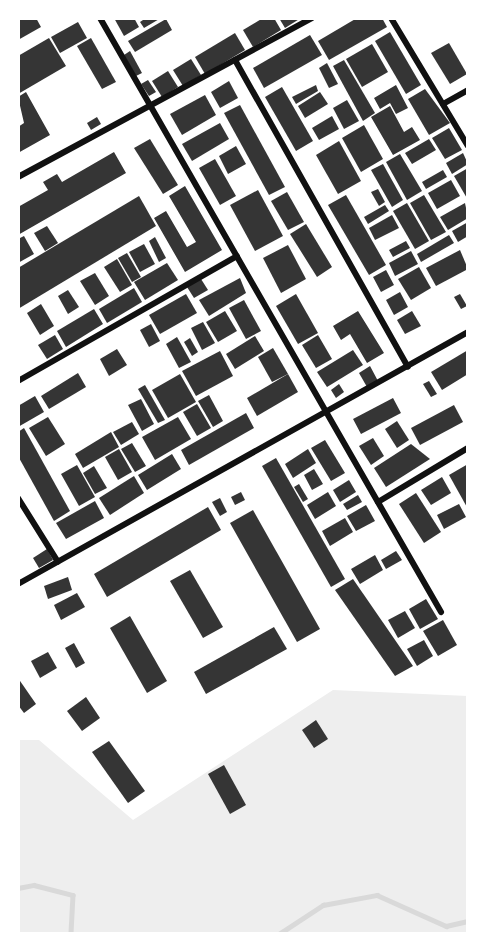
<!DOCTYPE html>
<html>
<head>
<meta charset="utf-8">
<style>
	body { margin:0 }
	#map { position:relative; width:486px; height:952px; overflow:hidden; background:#fff; font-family:"Varela Round",sans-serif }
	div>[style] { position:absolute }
	.green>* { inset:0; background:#eee }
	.stream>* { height:4.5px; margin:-2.25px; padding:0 2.25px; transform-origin:2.25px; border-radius:2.25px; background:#d9d9d9 }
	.building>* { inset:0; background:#353535 }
	.minor>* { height:6px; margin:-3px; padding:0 3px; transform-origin:3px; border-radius:3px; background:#111 }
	span { translate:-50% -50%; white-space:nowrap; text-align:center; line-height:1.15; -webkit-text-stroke:6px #fff; paint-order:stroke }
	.frame { position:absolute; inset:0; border:20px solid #fff; pointer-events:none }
</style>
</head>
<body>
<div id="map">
	<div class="green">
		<div style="clip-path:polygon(333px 690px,468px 696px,468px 934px,18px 934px,18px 740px,39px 740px,133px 820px)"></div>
	</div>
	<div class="stream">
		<div style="left:18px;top:888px;width:16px;rotate:-11deg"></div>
		<div style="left:34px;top:885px;width:40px;rotate:14.4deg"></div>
		<div style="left:73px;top:895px;width:39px;rotate:93deg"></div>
		<div style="left:279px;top:934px;width:53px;rotate:-33.4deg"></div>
		<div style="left:323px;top:905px;width:55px;rotate:-10.5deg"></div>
		<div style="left:377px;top:895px;width:76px;rotate:24.2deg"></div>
		<div style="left:446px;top:926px;width:23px;rotate:-13deg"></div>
	</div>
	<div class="building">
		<div style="clip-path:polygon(18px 18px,36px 18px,41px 27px,18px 40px)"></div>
		<div style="clip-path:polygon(114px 18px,134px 18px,139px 27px,124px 36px)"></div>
		<div style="clip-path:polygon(146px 18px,161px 18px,144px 28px,140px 22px)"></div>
		<div style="clip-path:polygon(263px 18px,274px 18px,281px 30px,253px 47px,243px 30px)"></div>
		<div style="clip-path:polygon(279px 18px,301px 18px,285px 28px)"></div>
		<div style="clip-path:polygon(357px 18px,382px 18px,387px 27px,329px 60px,318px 41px)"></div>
		<div style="clip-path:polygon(166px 19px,172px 30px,135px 52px,128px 41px)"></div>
		<div style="clip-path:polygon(78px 22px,87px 38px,60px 53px,51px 37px)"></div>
		<div style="clip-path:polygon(390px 32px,421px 85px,406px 94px,375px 41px)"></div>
		<div style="clip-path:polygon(235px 33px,245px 50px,205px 74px,195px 57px)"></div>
		<div style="clip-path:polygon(310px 35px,322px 55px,264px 88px,253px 68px)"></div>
		<div style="clip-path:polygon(49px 38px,66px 66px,18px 94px,18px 56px)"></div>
		<div style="clip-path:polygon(91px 38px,116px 82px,102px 89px,77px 46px)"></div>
		<div style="clip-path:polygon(449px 43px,467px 74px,450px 84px,431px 53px)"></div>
		<div style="clip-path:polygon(372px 44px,388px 72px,362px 87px,346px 59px)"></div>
		<div style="clip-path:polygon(130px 51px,142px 73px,136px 76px,124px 55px)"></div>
		<div style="clip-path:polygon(191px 59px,201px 75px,183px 86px,173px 70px)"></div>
		<div style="clip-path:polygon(344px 60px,375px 113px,363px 121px,333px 66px)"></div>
		<div style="clip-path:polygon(327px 63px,338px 84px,329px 88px,319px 68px)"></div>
		<div style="clip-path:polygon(168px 71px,178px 87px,162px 97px,152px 81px)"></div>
		<div style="clip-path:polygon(148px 80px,156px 92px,149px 96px,141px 84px)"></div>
		<div style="clip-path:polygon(229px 81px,238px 98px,220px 108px,211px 92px)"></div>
		<div style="clip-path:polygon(316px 85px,318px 91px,296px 104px,292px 97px)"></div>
		<div style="clip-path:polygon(396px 85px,408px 108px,396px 114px,390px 103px,380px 109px,374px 98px)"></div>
		<div style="clip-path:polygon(282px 87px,313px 141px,296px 151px,265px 97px)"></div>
		<div style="clip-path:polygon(425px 89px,450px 123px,429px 135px,408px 99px)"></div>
		<div style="clip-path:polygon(26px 92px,50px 135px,18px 153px,18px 127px,24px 123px,18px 97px)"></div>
		<div style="clip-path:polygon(320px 92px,328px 104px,305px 118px,298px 106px)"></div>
		<div style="clip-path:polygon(205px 95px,216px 115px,182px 135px,170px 114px)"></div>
		<div style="clip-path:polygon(347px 100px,359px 121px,344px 129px,333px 108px)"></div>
		<div style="clip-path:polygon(240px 105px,285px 187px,269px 195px,224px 113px)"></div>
		<div style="clip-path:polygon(390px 106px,404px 132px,412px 127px,420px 140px,393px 155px,371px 117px)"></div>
		<div style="clip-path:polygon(332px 116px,339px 129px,319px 140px,312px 128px)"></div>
		<div style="clip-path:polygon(97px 117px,101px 124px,91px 130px,87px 123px)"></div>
		<div style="clip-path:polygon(220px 123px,229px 139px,192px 161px,182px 144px)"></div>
		<div style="clip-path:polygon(364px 125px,383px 159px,361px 172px,342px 138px)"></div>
		<div style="clip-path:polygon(449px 128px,462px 150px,445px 159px,432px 138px)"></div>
		<div style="clip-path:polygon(150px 139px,178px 185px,163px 194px,134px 148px)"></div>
		<div style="clip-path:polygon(429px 139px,436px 150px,412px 164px,405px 153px)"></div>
		<div style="clip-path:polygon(339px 141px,361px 181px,338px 194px,316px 155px)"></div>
		<div style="clip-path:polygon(236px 146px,246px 164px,228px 174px,219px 156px)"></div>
		<div style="clip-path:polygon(114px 152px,126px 173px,18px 235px,18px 207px,48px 190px,43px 182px,57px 174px,62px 182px)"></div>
		<div style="clip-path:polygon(463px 153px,468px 164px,452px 174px,446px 163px)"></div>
		<div style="clip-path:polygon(400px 154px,422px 191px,407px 200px,386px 162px)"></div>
		<div style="clip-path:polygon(215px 159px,236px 196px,220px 205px,199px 168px)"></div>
		<div style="clip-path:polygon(383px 164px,403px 200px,392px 207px,371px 170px)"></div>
		<div style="clip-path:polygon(468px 168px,468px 200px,454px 176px)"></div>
		<div style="clip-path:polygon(443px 170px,447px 177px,426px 189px,422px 182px)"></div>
		<div style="clip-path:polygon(451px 180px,460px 196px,437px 209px,428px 193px)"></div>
		<div style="clip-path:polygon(185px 186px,222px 250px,185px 272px,154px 218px,166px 211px,187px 247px,196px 242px,169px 196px)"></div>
		<div style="clip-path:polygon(378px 189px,385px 202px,379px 206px,371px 192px)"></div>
		<div style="clip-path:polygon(258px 190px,283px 236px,255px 251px,230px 205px)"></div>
		<div style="clip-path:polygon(287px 192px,304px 222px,288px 230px,271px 201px)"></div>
		<div style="clip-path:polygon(346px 195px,386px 265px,369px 275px,328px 205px)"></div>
		<div style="clip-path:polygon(424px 195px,446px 232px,431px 240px,410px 203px)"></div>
		<div style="clip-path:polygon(139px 196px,156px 226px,18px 309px,18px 268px)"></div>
		<div style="clip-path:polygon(407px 203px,429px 241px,415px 249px,393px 211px)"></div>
		<div style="clip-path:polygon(465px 203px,468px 218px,448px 230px,440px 217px)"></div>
		<div style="clip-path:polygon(385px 205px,389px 211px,368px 224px,364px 217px)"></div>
		<div style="clip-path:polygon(392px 215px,399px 228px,375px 240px,369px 228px)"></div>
		<div style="clip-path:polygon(468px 222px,468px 236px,458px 242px,452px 231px)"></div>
		<div style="clip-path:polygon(306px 224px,332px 267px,317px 277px,290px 234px)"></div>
		<div style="clip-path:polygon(47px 226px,58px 243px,45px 251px,34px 233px)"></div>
		<div style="clip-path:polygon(449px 235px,454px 243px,421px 262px,417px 254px)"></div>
		<div style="clip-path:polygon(24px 236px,34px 254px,18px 263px,18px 239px)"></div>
		<div style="clip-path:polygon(155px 237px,166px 258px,159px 262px,149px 241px)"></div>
		<div style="clip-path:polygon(406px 241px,410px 248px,393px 257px,389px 250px)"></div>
		<div style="clip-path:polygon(144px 244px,155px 264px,140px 272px,129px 252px)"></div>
		<div style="clip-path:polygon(288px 245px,306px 279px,281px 293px,263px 258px)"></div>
		<div style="clip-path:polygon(460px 250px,468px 269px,436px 286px,426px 268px)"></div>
		<div style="clip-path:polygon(411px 251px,418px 264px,395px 276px,389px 263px)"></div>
		<div style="clip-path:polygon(127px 253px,141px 277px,132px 282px,118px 258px)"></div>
		<div style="clip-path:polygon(117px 259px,132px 285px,120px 292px,104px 267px)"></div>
		<div style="clip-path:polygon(167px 263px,178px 280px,145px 300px,134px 282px)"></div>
		<div style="clip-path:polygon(419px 267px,431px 288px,411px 300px,398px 279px)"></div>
		<div style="clip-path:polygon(386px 270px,394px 285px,381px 292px,373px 277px)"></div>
		<div style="clip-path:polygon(95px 273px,109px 296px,95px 305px,80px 281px)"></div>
		<div style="clip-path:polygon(240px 278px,246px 293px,209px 316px,199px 300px)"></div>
		<div style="clip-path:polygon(201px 279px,208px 290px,194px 298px,187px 287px)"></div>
		<div style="clip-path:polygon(134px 288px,142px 302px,107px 323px,99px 309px)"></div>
		<div style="clip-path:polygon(68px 290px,79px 307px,68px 314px,58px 296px)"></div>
		<div style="clip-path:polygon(400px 292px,408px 307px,394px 315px,386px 300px)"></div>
		<div style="clip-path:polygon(186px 294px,197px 313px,160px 334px,149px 315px)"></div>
		<div style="clip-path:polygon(296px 294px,318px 333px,298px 344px,276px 306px)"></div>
		<div style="clip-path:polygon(460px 294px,467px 306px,461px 309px,454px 297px)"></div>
		<div style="clip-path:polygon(244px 300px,261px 331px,246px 339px,229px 308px)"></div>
		<div style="clip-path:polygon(41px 304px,54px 326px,40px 335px,27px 313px)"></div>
		<div style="clip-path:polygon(94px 309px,103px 324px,66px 347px,57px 331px)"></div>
		<div style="clip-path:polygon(225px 311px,237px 331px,218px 342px,206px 322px)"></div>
		<div style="clip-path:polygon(358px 311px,384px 353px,367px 363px,350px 334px,341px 340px,333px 326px)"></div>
		<div style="clip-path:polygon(412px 311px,421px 326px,405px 334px,397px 320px)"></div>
		<div style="clip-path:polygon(203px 322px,215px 343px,202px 350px,191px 328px)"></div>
		<div style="clip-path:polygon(151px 324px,160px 341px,149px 347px,140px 330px)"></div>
		<div style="clip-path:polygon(55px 335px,63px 349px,47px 359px,38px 345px)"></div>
		<div style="clip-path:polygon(318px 335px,332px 359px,316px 368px,302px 345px)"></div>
		<div style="clip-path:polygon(255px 336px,264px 351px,235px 369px,226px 354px)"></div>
		<div style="clip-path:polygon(177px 337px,191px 362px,179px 368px,166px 344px)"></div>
		<div style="clip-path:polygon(190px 338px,198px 352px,192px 356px,184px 342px)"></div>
		<div style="clip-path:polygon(273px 348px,288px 374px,272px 382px,258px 357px)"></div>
		<div style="clip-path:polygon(117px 349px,127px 365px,109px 376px,100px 359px)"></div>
		<div style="clip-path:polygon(353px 350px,363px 365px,327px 387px,317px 372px)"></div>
		<div style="clip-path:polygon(468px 350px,468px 374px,442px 390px,431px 372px)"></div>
		<div style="clip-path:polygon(220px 351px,233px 376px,196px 396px,182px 371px)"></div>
		<div style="clip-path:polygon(370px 366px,378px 381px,367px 387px,359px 373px)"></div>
		<div style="clip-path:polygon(78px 373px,86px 387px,49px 409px,41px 396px)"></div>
		<div style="clip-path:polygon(180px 374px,196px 402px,168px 418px,152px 390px)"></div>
		<div style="clip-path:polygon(288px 374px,298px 392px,257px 416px,247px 398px)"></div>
		<div style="clip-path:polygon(429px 381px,437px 394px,431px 397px,423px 384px)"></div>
		<div style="clip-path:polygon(339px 384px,344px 392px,336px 398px,331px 390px)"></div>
		<div style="clip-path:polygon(145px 385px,165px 420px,158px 423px,138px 389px)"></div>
		<div style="clip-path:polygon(209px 395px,223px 421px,213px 427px,198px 401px)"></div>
		<div style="clip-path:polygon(35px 396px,44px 412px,18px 427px,18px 406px)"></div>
		<div style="clip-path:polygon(393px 398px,401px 413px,361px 434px,353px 419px)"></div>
		<div style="clip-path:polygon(141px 399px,154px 424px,142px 431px,128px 405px)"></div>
		<div style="clip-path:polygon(197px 404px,211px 428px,197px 436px,183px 412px)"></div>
		<div style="clip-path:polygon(454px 405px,463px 422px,420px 445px,411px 428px)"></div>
		<div style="clip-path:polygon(246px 413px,254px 428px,189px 465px,181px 450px)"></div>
		<div style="clip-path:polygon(48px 417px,65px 444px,46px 456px,29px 428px)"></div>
		<div style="clip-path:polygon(178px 417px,191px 439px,155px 460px,142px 437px)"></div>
		<div style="clip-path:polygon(397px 421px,409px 440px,397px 448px,385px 429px)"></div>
		<div style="clip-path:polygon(132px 422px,139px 434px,121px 445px,113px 432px)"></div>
		<div style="clip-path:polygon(24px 428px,70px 511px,54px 521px,18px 456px,18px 432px)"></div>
		<div style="clip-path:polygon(111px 432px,119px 447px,83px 468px,75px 454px)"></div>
		<div style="clip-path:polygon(373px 438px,384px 456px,371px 465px,359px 446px)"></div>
		<div style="clip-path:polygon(325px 440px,345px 473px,331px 481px,311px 448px)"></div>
		<div style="clip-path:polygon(132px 443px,146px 466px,135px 472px,121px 449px)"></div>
		<div style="clip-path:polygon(411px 444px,430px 459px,386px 487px,374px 468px)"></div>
		<div style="clip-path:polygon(119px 449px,132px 472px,118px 480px,105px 457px)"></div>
		<div style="clip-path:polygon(308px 449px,316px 463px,293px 478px,285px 464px)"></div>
		<div style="clip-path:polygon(172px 454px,181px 469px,147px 490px,138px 475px)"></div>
		<div style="clip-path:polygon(276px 458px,345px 579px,331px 587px,262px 466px)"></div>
		<div style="clip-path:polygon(468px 464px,468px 509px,449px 475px)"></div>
		<div style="clip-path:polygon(77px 465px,95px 497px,79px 506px,61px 474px)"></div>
		<div style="clip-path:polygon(94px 466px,107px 488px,95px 494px,83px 473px)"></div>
		<div style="clip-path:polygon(314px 469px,323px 484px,312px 490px,304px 475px)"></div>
		<div style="clip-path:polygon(134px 476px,144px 493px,110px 515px,99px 498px)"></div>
		<div style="clip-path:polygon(442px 477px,451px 493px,431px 505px,421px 490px)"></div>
		<div style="clip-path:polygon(349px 480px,356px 492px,340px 502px,333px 490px)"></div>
		<div style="clip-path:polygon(299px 484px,308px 499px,303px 502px,294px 487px)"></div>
		<div style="clip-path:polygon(241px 492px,245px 500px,235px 505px,231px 497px)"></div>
		<div style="clip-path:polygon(328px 492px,336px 506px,315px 519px,307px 505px)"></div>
		<div style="clip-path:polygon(416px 493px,441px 532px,424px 543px,399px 504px)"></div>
		<div style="clip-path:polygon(358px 495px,362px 502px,347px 510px,343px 504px)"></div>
		<div style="clip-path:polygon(220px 498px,227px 512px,220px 516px,212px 502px)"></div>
		<div style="clip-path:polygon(95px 501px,104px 518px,66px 539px,56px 523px)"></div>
		<div style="clip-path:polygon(459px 504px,466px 517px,444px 529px,437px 515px)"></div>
		<div style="clip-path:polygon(366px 505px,375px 521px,356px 531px,347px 516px)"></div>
		<div style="clip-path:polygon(208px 507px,221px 530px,107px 597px,94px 574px)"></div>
		<div style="clip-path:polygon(253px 510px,320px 629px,297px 642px,230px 523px)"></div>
		<div style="clip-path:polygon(345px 518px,353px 532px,330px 546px,322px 531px)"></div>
		<div style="clip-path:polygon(47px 549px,53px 560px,39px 568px,33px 558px)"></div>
		<div style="clip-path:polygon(396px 551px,402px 560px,386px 569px,381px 560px)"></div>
		<div style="clip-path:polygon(375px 555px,383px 570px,360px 584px,351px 569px)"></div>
		<div style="clip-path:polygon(190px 570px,223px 627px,203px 638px,170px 581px)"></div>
		<div style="clip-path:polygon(68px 577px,72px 590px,48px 599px,44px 586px)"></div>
		<div style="clip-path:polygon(353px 579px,413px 666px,395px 676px,335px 590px)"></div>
		<div style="clip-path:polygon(77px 593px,85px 607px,61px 620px,54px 605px)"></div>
		<div style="clip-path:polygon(426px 599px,438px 619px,420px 629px,409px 609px)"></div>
		<div style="clip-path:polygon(405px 611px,415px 628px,398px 638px,388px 620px)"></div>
		<div style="clip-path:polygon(130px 616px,167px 681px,147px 693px,110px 628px)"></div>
		<div style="clip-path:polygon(443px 620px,457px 645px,438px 656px,423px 631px)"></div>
		<div style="clip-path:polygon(274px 627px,287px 649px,206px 694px,194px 672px)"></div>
		<div style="clip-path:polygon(424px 640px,433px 656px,417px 666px,407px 649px)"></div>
		<div style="clip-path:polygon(74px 643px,85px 663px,76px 668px,65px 648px)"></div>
		<div style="clip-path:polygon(48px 652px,57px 668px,40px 678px,31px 661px)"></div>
		<div style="clip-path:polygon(18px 678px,36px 704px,24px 713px,18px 705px)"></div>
		<div style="clip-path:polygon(86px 697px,100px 718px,82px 731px,67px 711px)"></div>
		<div style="clip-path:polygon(316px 720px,328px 739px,314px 748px,302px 730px)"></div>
		<div style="clip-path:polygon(109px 741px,145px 791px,128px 803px,92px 752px)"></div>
		<div style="clip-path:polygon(224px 765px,246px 805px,230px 814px,208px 774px)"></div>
	</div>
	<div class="minor">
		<div style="left:100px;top:18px;width:685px;rotate:60.14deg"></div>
		<div style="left:391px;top:18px;width:149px;rotate:59deg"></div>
		<div style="left:235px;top:60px;width:352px;rotate:60.6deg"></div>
		<div style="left:443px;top:104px;width:29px;rotate:-29deg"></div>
		<div style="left:18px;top:177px;width:334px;rotate:-28.4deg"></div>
		<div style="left:18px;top:381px;width:252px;rotate:-29.7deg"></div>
		<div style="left:18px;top:498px;width:75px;rotate:58deg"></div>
		<div style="left:378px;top:502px;width:105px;rotate:-31deg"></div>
		<div style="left:18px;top:584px;width:516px;rotate:-29.25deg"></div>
	</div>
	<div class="frame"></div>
</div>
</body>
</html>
